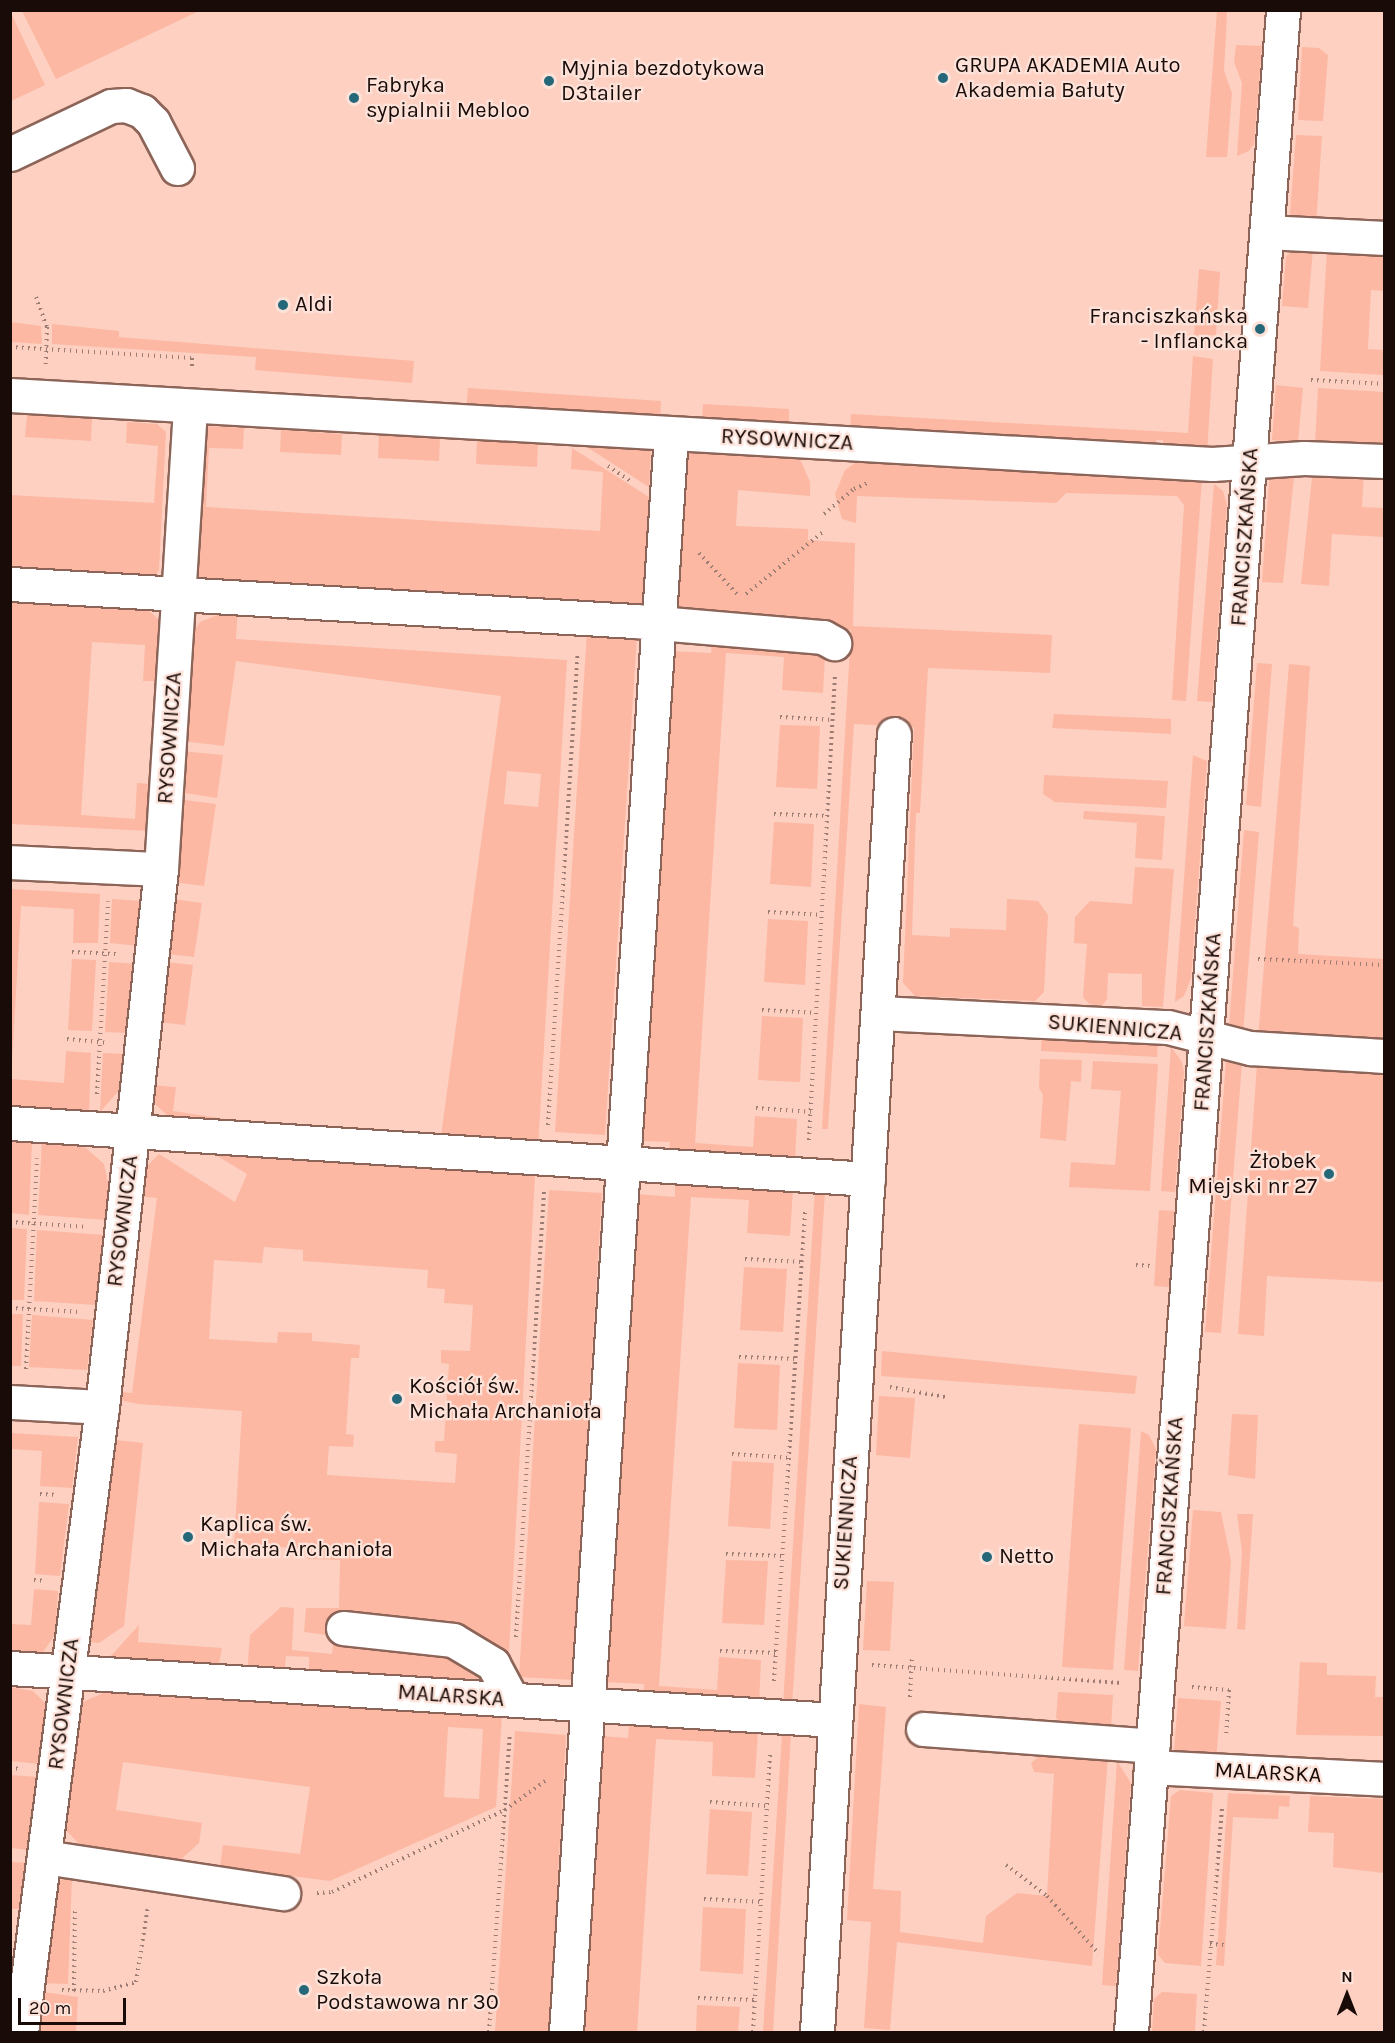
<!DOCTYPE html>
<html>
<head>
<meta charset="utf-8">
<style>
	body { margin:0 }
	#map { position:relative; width:1395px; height:2043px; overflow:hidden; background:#fdd0c2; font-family:Karla,sans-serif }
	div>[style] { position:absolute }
	.green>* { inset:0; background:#fcb8a3 }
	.path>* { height:4px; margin-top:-2px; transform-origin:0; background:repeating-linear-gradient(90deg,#9c7c73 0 1.5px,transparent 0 6px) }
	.roads { filter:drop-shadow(2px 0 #8c6458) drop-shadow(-2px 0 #8c6458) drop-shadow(0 2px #8c6458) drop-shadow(0 -2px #8c6458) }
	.minor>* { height:33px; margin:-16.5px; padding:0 16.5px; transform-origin:16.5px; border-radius:16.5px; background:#fff }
	.dots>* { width:16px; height:16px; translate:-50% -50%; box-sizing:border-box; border:3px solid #fde2d9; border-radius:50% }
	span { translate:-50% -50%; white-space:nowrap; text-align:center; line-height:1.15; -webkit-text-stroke:4.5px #fde2d9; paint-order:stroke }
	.poi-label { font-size:22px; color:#190b07 }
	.left { translate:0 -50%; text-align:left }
	.right { translate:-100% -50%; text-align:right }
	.street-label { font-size:22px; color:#190b07 }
	.frame { position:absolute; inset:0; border:12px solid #190b07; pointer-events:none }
	.north { position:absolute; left:1317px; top:1965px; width:60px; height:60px; -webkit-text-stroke:4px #fde2d9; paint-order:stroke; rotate:0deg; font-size:16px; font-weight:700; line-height:24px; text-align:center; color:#190b07 }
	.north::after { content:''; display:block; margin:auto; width:21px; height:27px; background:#190b07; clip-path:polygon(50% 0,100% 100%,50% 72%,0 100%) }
	.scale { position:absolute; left:18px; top:1998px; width:108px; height:27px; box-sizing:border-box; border:3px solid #190b07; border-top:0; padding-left:8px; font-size:18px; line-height:21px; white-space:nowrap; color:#190b07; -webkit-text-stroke:4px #fde2d9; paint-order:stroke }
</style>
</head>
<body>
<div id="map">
	<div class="green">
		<div style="clip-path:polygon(22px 11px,199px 11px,56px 79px)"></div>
		<div style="clip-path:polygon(1217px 11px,1226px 11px,1227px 14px,1224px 71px,1232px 93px,1227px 157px,1206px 157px)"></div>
		<div style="clip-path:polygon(11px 13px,45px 85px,11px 101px,10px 101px)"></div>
		<div style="clip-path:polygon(1236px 45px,1262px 46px,1254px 144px,1249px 151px,1237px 156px,1242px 83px,1234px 62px)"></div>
		<div style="clip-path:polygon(1302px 47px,1319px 48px,1328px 55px,1323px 121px,1298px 120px)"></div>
		<div style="clip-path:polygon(1296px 135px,1322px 136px,1316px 225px,1297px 223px,1290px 214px)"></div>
		<div style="clip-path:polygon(1297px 248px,1313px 249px,1308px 308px,1282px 306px,1286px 256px)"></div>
		<div style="clip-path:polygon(1327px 249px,1384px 252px,1384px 291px,1371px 290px,1368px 349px,1384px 350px,1384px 375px,1320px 371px)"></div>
		<div style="clip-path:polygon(1199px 269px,1220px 272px,1216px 335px,1194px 336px)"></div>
		<div style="clip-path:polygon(10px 322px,41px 326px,42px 344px,11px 342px)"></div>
		<div style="clip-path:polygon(52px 324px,119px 331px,119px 337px,414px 361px,412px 383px,255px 370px,256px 357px,52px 344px)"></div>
		<div style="clip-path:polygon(1193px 356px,1213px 359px,1207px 453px,1163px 451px,1163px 440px,1156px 440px,1156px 451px,850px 434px,851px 414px,1188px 433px)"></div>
		<div style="clip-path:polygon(1276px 385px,1303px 388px,1298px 442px,1272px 440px)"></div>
		<div style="clip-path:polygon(468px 388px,661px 401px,660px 424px,466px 413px)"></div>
		<div style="clip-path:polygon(1318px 388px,1384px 392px,1384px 448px,1315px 445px)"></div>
		<div style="clip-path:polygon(703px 404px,789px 409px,789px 431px,702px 425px)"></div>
		<div style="clip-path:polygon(27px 415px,92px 419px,91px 441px,25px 437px)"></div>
		<div style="clip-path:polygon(127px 422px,157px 424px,166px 432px,159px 570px,155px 577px,11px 570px,10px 495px,154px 503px,158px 446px,126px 443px)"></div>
		<div style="clip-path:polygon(204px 426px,244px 428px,243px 449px,209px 448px,206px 507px,600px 531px,603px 472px,571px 469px,572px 448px,649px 497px,643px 607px,195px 581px)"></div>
		<div style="clip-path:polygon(281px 430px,342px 434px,341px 455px,280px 452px)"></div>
		<div style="clip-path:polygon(379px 434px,440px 438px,439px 461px,378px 458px)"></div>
		<div style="clip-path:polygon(477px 440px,538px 443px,537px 467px,476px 464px)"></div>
		<div style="clip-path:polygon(582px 444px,651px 448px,649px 487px)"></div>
		<div style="clip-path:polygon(685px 450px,793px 456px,801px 461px,810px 482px,810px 496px,738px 490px,736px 526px,808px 529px,808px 540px,855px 543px,853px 626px,1052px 635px,1050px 673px,928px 668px,920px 813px,916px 813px,912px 935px,950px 937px,950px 928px,1006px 930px,1007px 899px,1038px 901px,1048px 915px,1044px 992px,1035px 1001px,915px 996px,903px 983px,914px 727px,854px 724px,828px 1129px,822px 1129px,851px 630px,675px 607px)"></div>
		<div style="clip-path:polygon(858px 461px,1179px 475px,1202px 479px,1186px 701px,1172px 700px,1184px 505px,1177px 496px,1066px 493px,1056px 503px,857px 496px,856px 523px,842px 519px,835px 494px,845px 470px)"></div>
		<div style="clip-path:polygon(1270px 468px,1295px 468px,1283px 583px,1262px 582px)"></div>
		<div style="clip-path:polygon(1313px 468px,1364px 472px,1362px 507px,1384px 508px,1384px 537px,1332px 534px,1329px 586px,1301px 584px)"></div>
		<div style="clip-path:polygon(1214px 484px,1223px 491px,1227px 505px,1212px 702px,1197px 701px)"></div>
		<div style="clip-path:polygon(10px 594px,143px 605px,159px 620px,156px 681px,143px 681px,145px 645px,92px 642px,81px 815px,135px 819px,137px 783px,151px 784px,149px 831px,11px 824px)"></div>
		<div style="clip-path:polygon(evenodd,238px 607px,236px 639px,567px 660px,538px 1148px,440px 1143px,501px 696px,236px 661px,224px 746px,182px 741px,191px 635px,200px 622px,238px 607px,507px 771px,541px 774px,538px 807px,504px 804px,507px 771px)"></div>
		<div style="clip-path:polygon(587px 632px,637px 635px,605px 1135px,555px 1132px)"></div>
		<div style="clip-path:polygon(712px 637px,818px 645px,825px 655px,823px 693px,782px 690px,784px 657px,726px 653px,695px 1143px,753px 1147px,755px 1116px,797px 1119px,795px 1162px,669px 1154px,670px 1142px,641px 1141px,671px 651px,711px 653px)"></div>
		<div style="clip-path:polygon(1257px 663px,1272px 664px,1261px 807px,1246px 805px)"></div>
		<div style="clip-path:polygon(1289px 664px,1310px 666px,1293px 926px,1299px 928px,1298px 954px,1384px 959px,1384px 1044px,1258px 1038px)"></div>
		<div style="clip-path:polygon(1054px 714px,1171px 719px,1171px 734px,1052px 728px)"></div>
		<div style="clip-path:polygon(780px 725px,820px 726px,817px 789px,776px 787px)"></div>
		<div style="clip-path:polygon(181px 751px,223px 755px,217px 798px,178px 792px)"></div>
		<div style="clip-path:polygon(1193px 755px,1207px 761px,1191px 978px,1184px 996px,1175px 1002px)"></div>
		<div style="clip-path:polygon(1044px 775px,1168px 781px,1166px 808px,1055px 802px,1043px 794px)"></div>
		<div style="clip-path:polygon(177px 799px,216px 804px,204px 886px,173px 882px)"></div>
		<div style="clip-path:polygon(1084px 811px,1165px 816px,1162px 860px,1135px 858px,1137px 823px,1083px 819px)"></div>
		<div style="clip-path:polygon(774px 822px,814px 824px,811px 887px,770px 884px)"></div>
		<div style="clip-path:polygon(1244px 830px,1259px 832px,1243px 1034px,1229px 1027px)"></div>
		<div style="clip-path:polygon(1135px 867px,1174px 869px,1163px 1007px,1142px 1006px,1142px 974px,1108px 973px,1107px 999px,1102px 1006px,1089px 1004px,1083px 997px,1087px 944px,1074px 943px,1075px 917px,1090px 901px,1132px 904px)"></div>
		<div style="clip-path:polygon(10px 889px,100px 894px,98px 943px,73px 943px,74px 909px,21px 906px,11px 1079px,64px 1083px,66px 1051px,91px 1053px,89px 1113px,11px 1109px)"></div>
		<div style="clip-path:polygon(112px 899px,142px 901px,139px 946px,110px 943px)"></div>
		<div style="clip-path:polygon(172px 899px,202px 903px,194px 957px,167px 954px)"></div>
		<div style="clip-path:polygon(768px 919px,808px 921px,805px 985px,764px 982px)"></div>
		<div style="clip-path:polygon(72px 959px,96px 960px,92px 1031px,68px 1030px)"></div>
		<div style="clip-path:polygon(109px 962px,138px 964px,127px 1033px,105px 1032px)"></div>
		<div style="clip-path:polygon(166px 962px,193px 965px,185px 1025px,158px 1022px)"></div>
		<div style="clip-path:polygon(762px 1016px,803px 1018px,800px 1082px,758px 1080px)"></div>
		<div style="clip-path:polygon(1042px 1033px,1158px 1041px,1157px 1057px,1041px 1051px)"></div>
		<div style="clip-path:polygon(1171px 1047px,1182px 1062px,1184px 1072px,1175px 1192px,1161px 1191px)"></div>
		<div style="clip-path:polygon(103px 1053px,125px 1054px,123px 1086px,100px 1112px)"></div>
		<div style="clip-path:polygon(1040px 1059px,1082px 1060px,1081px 1082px,1071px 1081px,1066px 1141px,1040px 1138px,1043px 1095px,1039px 1088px)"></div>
		<div style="clip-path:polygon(1093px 1061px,1158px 1064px,1150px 1191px,1069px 1187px,1071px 1162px,1115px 1165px,1121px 1091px,1091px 1089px)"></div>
		<div style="clip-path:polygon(1226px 1062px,1242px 1063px,1221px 1333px,1205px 1332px)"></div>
		<div style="clip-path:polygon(1257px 1064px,1384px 1071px,1384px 1282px,1267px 1276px,1264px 1336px,1238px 1334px)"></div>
		<div style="clip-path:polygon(150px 1085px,176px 1087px,173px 1111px,300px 1130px,174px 1121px,156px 1105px)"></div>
		<div style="clip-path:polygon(10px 1139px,32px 1141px,29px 1215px,11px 1213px)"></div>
		<div style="clip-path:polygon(42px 1141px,86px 1148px,104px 1164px,109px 1187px,107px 1220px,38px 1215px)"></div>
		<div style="clip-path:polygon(evenodd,209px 1151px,535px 1176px,507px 1689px,309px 1678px,309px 1657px,286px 1656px,285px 1667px,296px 1668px,295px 1678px,247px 1674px,250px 1635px,281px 1607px,294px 1608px,292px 1650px,332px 1654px,334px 1636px,304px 1632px,306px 1608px,339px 1608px,340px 1560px,308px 1559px,307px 1549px,234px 1544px,242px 1411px,138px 1404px,111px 1398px,112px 1391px,132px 1393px,157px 1198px,135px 1196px,142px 1171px,159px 1154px,235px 1202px,247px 1174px,209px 1151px,264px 1247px,303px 1250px,303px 1261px,428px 1270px,427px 1288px,445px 1289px,444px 1303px,473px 1305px,470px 1351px,441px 1350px,441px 1363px,449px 1364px,444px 1441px,435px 1441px,435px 1452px,457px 1454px,455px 1483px,327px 1475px,329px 1446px,353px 1447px,354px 1435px,346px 1434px,351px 1358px,359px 1358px,360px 1345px,312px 1341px,312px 1333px,278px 1332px,277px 1343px,209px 1339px,214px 1260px,262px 1263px,264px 1247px)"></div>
		<div style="clip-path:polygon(675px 1182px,793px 1189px,790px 1236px,747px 1233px,749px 1200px,691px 1197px,659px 1686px,717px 1690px,719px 1657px,761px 1660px,759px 1704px,643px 1697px,644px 1684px,605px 1682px,637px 1194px,675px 1197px)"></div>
		<div style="clip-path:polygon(549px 1190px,602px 1193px,572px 1680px,519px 1677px)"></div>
		<div style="clip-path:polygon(815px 1191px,825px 1192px,792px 1706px,783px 1705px)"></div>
		<div style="clip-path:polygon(1159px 1210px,1174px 1211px,1169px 1287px,1154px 1286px)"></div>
		<div style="clip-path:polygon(11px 1228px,27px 1229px,24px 1300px,11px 1300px)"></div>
		<div style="clip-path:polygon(37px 1230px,105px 1235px,96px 1305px,34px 1301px)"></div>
		<div style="clip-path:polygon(744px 1267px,787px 1269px,783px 1332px,740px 1330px)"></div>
		<div style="clip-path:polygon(11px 1314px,23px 1314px,21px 1366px,11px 1366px)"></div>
		<div style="clip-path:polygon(32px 1315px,93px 1320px,87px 1370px,29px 1367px)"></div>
		<div style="clip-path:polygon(882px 1351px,1137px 1376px,1135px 1394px,881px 1376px)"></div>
		<div style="clip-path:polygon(738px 1363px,780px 1365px,777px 1430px,734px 1428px)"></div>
		<div style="clip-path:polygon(879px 1396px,915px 1398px,910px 1458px,876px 1455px)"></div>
		<div style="clip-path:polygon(1232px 1414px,1258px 1415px,1255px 1479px,1228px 1475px)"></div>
		<div style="clip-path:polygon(1079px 1424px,1131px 1428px,1113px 1670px,1062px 1667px)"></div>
		<div style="clip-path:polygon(1141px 1431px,1149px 1435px,1156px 1449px,1138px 1671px,1124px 1670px)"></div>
		<div style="clip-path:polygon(11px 1433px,78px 1437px,72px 1488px,40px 1486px,42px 1451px,11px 1449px)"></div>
		<div style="clip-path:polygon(116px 1440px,143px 1443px,124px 1626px,99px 1643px,81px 1641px,105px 1447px)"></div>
		<div style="clip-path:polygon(732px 1461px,774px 1463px,770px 1529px,728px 1526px)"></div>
		<div style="clip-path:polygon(39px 1502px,69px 1504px,60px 1576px,35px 1574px)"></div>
		<div style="clip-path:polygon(1193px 1510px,1221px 1512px,1231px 1561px,1226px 1629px,1184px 1626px)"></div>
		<div style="clip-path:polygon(1237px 1514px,1253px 1514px,1245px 1630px,1237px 1629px,1242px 1552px)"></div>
		<div style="clip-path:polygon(726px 1560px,768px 1561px,764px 1625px,722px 1623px)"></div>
		<div style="clip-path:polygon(867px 1581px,894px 1582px,890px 1651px,863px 1650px)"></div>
		<div style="clip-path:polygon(34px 1589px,58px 1591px,55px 1635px,41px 1655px,11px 1661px,10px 1624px,31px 1625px)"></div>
		<div style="clip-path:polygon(139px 1625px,138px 1642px,222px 1648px,217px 1673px,109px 1658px)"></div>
		<div style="clip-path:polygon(1300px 1662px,1327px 1663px,1327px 1675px,1376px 1676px,1375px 1697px,1384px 1697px,1384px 1736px,1296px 1735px)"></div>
		<div style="clip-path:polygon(10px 1687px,33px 1691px,46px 1704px,39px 1764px,11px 1761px)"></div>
		<div style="clip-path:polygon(evenodd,106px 1692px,502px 1716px,496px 1807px,330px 1881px,220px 1867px,223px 1845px,300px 1854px,310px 1787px,123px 1762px,116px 1810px,202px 1823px,199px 1843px,177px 1863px,84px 1849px,58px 1822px,72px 1714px,80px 1703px,106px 1692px,448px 1727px,483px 1729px,479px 1799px,444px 1797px,448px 1727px)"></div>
		<div style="clip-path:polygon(1058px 1692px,1113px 1695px,1111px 1728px,1064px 1725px,1056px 1718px)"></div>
		<div style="clip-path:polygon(1178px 1698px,1221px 1701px,1216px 1760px,1174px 1752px)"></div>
		<div style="clip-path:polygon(859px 1704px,886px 1707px,873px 1889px,901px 1891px,900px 1932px,983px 1943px,986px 1916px,1017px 1893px,1047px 1896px,1054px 1774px,1034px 1772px,1031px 1763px,1043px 1753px,1108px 1757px,1092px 1966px,897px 1942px,890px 2030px,864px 2028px,871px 1922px,847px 1920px)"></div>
		<div style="clip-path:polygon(629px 1723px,758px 1731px,755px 1778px,712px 1776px,713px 1742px,656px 1739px,637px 2032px,583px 2032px,602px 1736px,628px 1738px)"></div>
		<div style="clip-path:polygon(515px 1731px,566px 1735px,549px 2032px,495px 2032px)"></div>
		<div style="clip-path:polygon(782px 1734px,791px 1734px,773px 2032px,763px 2032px)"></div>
		<div style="clip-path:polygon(1117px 1761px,1131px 1783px,1116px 1986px,1102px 1985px)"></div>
		<div style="clip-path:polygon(10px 1775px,38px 1777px,29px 1850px,11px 1848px)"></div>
		<div style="clip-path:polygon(1180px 1790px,1213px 1793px,1201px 1966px,1165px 1963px,1158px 1955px,1171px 1796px)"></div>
		<div style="clip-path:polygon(1228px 1793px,1290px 1796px,1289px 1807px,1279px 1806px,1278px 1819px,1233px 1817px,1224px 1966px,1216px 1965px)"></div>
		<div style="clip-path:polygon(1310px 1796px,1384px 1799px,1384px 1873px,1333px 1867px,1334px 1833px,1308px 1832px)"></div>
		<div style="clip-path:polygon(710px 1809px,752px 1812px,748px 1876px,706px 1874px)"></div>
		<div style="clip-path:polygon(11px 1862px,28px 1863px,23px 1909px,11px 1909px)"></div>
		<div style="clip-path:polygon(72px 1876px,68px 1984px,38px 1983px,50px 1884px)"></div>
		<div style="clip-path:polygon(703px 1907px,746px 1909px,743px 1974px,700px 1971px)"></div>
		<div style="clip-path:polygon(37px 1991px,78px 1997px,76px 2032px,31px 2032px)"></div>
		<div style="clip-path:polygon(1162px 1992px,1197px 1994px,1195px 2032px,1152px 2032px,1154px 1999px)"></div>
		<div style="clip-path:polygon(697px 2005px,740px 2007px,738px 2032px,696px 2032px)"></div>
	</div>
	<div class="path">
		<div style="left:402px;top:12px;width:2px;rotate:-90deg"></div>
		<div style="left:36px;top:297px;width:32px;rotate:70deg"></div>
		<div style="left:47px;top:327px;width:37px;rotate:92deg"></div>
		<div style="left:10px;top:347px;width:182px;rotate:3.5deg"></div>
		<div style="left:192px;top:358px;width:12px;rotate:90deg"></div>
		<div style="left:1311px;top:380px;width:73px;rotate:3.1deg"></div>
		<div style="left:608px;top:466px;width:29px;rotate:34deg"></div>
		<div style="left:824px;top:514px;width:39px;rotate:-40deg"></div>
		<div style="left:854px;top:489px;width:17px;rotate:-24deg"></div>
		<div style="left:699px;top:553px;width:56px;rotate:47.2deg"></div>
		<div style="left:746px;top:594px;width:100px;rotate:-38.9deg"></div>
		<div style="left:780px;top:717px;width:53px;rotate:3.2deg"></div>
		<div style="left:774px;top:814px;width:53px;rotate:2.2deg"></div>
		<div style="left:768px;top:912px;width:54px;rotate:3.2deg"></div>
		<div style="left:72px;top:952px;width:44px;rotate:2.6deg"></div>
		<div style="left:1258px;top:959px;width:126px;rotate:2.7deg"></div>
		<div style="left:762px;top:1010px;width:54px;rotate:3.2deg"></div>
		<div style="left:67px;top:1039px;width:41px;rotate:5.6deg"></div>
		<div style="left:97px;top:1094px;width:193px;rotate:-86.7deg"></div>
		<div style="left:756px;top:1108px;width:55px;rotate:4.2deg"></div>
		<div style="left:548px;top:1125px;width:473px;rotate:-86.4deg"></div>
		<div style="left:809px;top:1140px;width:464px;rotate:-86.8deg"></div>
		<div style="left:10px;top:1222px;width:78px;rotate:3.7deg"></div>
		<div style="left:745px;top:1259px;width:56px;rotate:3.1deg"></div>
		<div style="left:1136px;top:1265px;width:15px;rotate:4deg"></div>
		<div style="left:10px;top:1308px;width:69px;rotate:3.3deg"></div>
		<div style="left:739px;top:1357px;width:56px;rotate:2deg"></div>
		<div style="left:26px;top:1369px;width:211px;rotate:-87deg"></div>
		<div style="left:890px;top:1387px;width:56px;rotate:10.3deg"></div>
		<div style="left:732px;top:1454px;width:57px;rotate:4deg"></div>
		<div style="left:40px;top:1494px;width:17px;rotate:3deg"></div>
		<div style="left:726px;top:1554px;width:56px;rotate:2deg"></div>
		<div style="left:34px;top:1580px;width:12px;rotate:5deg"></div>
		<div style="left:516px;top:1637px;width:446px;rotate:-86.4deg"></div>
		<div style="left:720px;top:1651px;width:56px;rotate:2deg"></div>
		<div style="left:872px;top:1665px;width:251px;rotate:4.1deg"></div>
		<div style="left:774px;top:1681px;width:472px;rotate:-86.2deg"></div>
		<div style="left:1192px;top:1687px;width:37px;rotate:5deg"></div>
		<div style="left:1229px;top:1690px;width:46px;rotate:93.7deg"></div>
		<div style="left:910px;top:1697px;width:40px;rotate:-87.1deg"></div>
		<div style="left:10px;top:1768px;width:12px;rotate:5deg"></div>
		<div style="left:710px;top:1802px;width:56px;rotate:4.1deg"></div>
		<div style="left:1006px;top:1865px;width:51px;rotate:37.1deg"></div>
		<div style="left:1047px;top:1896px;width:78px;rotate:48.1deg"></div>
		<div style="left:317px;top:1893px;width:15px;rotate:-4deg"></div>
		<div style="left:332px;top:1892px;width:191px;rotate:-25.4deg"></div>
		<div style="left:505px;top:1810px;width:53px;rotate:-35.8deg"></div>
		<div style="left:704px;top:1899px;width:56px;rotate:3.1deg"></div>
		<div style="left:1210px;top:1944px;width:15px;rotate:4deg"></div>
		<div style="left:62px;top:1990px;width:41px;rotate:1.4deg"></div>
		<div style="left:103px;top:1991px;width:34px;rotate:-15deg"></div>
		<div style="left:136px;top:1982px;width:77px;rotate:-81deg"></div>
		<div style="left:74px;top:1991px;width:83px;rotate:-89.3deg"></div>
		<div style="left:698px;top:1998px;width:56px;rotate:2deg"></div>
		<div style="left:489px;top:2032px;width:299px;rotate:-86deg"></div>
		<div style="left:753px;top:2032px;width:281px;rotate:-86.5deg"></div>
		<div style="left:1204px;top:2032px;width:227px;rotate:-85.4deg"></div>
	</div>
	<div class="roads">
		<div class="minor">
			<div style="left:10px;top:154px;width:112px;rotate:-25.4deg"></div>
			<div style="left:111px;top:106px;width:15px;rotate:-4deg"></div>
			<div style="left:126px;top:105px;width:17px;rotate:21deg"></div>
			<div style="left:142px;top:111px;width:16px;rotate:45deg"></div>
			<div style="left:153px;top:122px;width:52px;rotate:62.4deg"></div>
			<div style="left:1267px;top:232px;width:117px;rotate:2.9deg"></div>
			<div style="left:10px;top:395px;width:1204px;rotate:3.29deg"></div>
			<div style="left:1212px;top:464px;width:92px;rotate:-3.7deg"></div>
			<div style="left:1304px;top:458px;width:80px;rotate:2.1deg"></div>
			<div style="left:10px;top:584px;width:626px;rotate:3.39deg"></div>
			<div style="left:635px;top:621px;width:189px;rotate:4.9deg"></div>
			<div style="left:823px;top:637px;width:13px;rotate:29deg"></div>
			<div style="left:10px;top:862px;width:151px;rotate:2.7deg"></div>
			<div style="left:879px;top:1013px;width:289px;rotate:2.8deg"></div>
			<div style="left:1168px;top:1027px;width:85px;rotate:14.4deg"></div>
			<div style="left:1250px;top:1048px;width:134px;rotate:3.4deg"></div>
			<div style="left:10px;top:1123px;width:860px;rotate:3.73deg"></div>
			<div style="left:10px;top:1402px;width:92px;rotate:3.1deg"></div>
			<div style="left:343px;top:1628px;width:111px;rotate:6.2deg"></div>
			<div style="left:453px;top:1640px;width:47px;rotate:31deg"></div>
			<div style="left:493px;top:1664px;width:40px;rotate:62deg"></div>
			<div style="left:10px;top:1668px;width:826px;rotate:3.61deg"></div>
			<div style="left:923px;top:1729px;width:230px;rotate:4.2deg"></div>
			<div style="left:1151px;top:1767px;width:233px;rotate:2.9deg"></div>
			<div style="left:44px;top:1857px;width:242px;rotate:8.6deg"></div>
			<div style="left:21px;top:2032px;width:630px;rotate:-82.62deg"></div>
			<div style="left:102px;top:1407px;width:541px;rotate:-83.74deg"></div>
			<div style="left:161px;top:869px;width:463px;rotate:-86.4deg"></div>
			<div style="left:566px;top:2032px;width:1600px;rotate:-86.24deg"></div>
			<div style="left:817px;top:2032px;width:1300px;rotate:-86.61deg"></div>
			<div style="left:1131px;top:2032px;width:2028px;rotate:-85.7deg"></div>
		</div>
	</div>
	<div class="dots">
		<div style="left:943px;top:78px;background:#246879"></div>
		<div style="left:549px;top:81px;background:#246879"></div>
		<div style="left:354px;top:98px;background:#246879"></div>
		<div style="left:283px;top:305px;background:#246879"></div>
		<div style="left:1260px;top:329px;background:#246879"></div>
		<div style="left:1329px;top:1174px;background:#246879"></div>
		<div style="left:397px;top:1399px;background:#246879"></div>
		<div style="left:188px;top:1537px;background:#246879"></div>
		<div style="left:987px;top:1557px;background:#246879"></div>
		<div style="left:304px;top:1990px;background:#246879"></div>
	</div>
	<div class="poi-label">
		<span class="left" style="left:955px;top:78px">GRUPA AKADEMIA Auto<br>Akademia Bałuty</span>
		<span class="left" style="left:561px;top:81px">Myjnia bezdotykowa<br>D3tailer</span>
		<span class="left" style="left:366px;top:98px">Fabryka<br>sypialnii Mebloo</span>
		<span class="left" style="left:295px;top:305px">Aldi</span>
		<span class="right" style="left:1248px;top:329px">Franciszkańska<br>- Inflancka</span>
		<span class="right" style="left:1317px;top:1174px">Żłobek<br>Miejski nr 27</span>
		<span class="left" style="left:409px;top:1399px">Kościół św.<br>Michała Archanioła</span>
		<span class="left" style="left:200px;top:1537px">Kaplica św.<br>Michała Archanioła</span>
		<span class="left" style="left:999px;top:1557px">Netto</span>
		<span class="left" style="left:316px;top:1990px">Szkoła<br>Podstawowa nr 30</span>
	</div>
	<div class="street-label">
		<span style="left:787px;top:440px;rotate:3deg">RYSOWNICZA</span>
		<span style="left:1245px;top:537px;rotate:-86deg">FRANCISZKAŃSKA</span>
		<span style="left:170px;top:738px;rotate:-86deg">RYSOWNICZA</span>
		<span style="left:1208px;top:1022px;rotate:-86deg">FRANCISZKAŃSKA</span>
		<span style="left:1115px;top:1028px;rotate:5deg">SUKIENNICZA</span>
		<span style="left:123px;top:1221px;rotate:-83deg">RYSOWNICZA</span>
		<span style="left:1170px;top:1506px;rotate:-86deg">FRANCISZKAŃSKA</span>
		<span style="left:846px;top:1523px;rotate:-86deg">SUKIENNICZA</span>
		<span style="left:451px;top:1696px;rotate:4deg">MALARSKA</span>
		<span style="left:64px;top:1704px;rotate:-83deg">RYSOWNICZA</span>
		<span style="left:1268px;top:1773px;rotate:3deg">MALARSKA</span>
	</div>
	<div class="frame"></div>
	<div class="north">N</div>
	<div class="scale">20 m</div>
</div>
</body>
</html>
